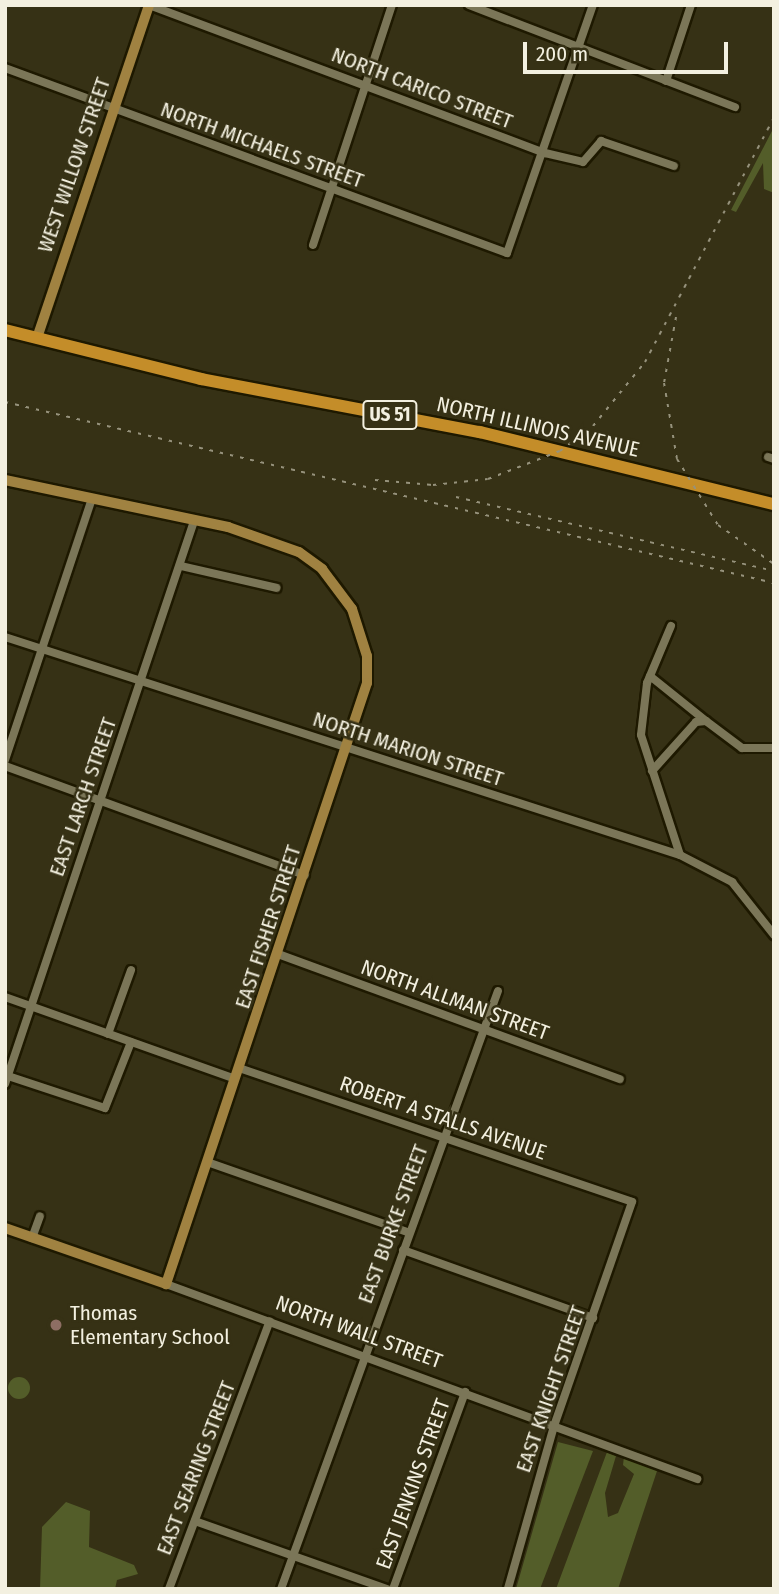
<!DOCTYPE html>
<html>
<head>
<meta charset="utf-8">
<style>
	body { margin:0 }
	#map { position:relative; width:779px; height:1594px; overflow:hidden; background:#363115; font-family:"Fira Sans Condensed",sans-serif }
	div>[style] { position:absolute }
	.green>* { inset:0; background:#535d29 }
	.round { border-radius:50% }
	.roads { filter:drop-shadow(2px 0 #1e1900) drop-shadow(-2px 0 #1e1900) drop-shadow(0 2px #1e1900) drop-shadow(0 -2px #1e1900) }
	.street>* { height:8px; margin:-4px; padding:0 4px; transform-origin:4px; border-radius:4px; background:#7b7658 }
	.secondary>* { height:10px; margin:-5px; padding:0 5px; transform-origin:5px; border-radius:5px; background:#a08241 }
	.primary>* { height:12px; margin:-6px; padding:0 6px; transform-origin:6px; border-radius:6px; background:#c48d29 }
	.rail>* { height:2px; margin-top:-1px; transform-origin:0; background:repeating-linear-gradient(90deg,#96927c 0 3.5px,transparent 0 10.5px) }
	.dots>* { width:19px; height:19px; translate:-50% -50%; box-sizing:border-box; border:4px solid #363115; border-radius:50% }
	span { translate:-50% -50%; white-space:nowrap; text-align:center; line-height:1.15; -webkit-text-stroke:5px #363115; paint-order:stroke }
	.shield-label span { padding:2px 5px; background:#363115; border:2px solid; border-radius:5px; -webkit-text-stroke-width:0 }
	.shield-label { font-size:19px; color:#f3f0e0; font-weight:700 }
	.street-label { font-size:21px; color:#f3f0e0 }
	.poi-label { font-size:21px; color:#f3f0e0 }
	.left { translate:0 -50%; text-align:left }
	.frame { position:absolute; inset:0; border:7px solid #f3f0e0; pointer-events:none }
	.scale { position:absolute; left:523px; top:42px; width:205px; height:32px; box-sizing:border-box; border:4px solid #f3f0e0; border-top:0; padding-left:9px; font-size:21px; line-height:24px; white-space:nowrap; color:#f3f0e0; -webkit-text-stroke:5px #363115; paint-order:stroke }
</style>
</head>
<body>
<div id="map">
	<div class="green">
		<div style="clip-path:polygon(774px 127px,774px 193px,764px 189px,763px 163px,736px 212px,731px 210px)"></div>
		<div class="round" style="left:8px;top:1377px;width:22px;height:22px"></div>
		<div style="clip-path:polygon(558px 1442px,593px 1451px,540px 1589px,516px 1589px)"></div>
		<div style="clip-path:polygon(607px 1452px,616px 1456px,605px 1493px,608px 1517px,618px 1513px,634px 1474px,623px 1465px,624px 1456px,658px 1468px,618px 1589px,556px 1589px)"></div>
		<div style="clip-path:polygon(66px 1502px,90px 1511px,89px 1547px,134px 1565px,138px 1574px,117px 1580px,115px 1589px,40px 1589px,42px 1527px)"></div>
	</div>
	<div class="roads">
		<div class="street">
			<div style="left:149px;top:5px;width:423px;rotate:20.5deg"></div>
			<div style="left:545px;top:153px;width:39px;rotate:13deg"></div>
			<div style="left:583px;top:162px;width:28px;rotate:-49deg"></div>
			<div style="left:601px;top:141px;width:77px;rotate:18.9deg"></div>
			<div style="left:469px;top:5px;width:285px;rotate:21deg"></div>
			<div style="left:5px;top:68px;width:535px;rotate:20.23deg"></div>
			<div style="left:507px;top:253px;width:262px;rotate:-70.9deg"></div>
			<div style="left:666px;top:81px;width:80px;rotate:-71.8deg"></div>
			<div style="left:313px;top:245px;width:253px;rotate:-71.8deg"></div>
			<div style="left:768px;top:457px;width:6px;rotate:18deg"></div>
			<div style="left:181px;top:566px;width:98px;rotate:12.9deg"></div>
			<div style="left:671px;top:626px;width:62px;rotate:112.8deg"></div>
			<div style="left:647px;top:683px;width:52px;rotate:96.6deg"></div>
			<div style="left:641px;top:735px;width:126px;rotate:72deg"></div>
			<div style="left:5px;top:637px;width:709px;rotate:17.9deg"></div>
			<div style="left:680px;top:855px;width:59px;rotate:27.4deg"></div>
			<div style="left:732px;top:882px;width:68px;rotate:51.6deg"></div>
			<div style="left:650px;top:676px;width:72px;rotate:38.8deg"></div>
			<div style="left:5px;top:760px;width:275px;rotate:-71.6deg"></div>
			<div style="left:5px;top:766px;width:319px;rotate:20deg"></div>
			<div style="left:652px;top:771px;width:66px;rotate:-48.1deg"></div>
			<div style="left:696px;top:722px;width:10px;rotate:-6deg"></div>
			<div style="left:706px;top:721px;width:45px;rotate:36.9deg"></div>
			<div style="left:742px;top:748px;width:32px"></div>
			<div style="left:278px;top:954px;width:364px;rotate:20.1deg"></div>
			<div style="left:5px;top:997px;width:244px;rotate:19.6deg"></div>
			<div style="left:108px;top:1034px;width:68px;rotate:-70.2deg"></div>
			<div style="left:242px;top:1069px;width:412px;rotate:18.8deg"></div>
			<div style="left:632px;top:1202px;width:237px;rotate:109.2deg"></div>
			<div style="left:554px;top:1426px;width:169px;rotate:105.8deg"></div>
			<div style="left:8px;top:1076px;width:102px;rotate:18.3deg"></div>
			<div style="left:105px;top:1108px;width:71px;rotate:-68.5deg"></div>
			<div style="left:5px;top:1084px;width:594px;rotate:-71.44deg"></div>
			<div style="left:210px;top:1163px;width:209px;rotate:19.3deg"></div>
			<div style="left:32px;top:1238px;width:23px;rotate:-70deg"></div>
			<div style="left:403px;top:1250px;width:202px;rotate:19.7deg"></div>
			<div style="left:166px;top:1284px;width:566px;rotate:20.16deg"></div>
			<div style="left:195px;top:1521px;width:204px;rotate:19.5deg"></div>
			<div style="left:169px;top:1589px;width:286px;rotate:-69.4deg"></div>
			<div style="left:281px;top:1589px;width:636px;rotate:-70.06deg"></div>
			<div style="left:393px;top:1589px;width:210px;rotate:-69.9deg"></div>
		</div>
		<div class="secondary">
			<div style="left:37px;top:338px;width:351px;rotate:-71.4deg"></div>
			<div style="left:5px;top:480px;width:228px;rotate:11.9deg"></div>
			<div style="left:228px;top:527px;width:75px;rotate:19.4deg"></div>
			<div style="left:299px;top:552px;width:29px;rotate:36deg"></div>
			<div style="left:322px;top:569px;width:50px;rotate:53.1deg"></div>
			<div style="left:352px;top:609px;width:49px;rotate:72.3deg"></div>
			<div style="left:367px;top:656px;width:27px;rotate:90deg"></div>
			<div style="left:367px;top:683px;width:634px;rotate:108.49deg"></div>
			<div style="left:166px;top:1284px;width:170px;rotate:-160.8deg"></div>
		</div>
		<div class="primary">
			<div style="left:5px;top:330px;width:202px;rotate:14deg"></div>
			<div style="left:201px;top:379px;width:284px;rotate:10.8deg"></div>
			<div style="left:480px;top:432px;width:303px;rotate:13.8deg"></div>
		</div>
	</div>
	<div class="rail">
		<div style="left:676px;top:317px;width:67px;rotate:100.3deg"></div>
		<div style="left:664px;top:383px;width:77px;rotate:80.3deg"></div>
		<div style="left:677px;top:459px;width:78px;rotate:58.2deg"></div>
		<div style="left:718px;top:525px;width:68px;rotate:34.9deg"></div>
		<div style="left:5px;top:402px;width:790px;rotate:13.24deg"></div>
		<div style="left:375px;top:480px;width:58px;rotate:4.9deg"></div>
		<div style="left:433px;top:485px;width:55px;rotate:-6.2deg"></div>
		<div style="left:488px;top:479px;width:77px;rotate:-21.3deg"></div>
		<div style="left:560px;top:451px;width:41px;rotate:-37.1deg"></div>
		<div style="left:593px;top:426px;width:82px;rotate:-50.9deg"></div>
		<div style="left:645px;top:362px;width:277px;rotate:-62.2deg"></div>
		<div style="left:456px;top:497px;width:326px;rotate:13.1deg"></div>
	</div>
	<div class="dots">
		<div style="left:56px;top:1325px;background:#8d6e63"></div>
	</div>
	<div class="shield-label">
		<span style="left:390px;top:415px">US 51</span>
	</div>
	<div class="street-label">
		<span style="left:422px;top:88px;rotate:21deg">NORTH CARICO STREET</span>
		<span style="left:262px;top:145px;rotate:20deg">NORTH MICHAELS STREET</span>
		<span style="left:74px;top:165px;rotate:-71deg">WEST WILLOW STREET</span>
		<span style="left:538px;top:427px;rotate:13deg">NORTH ILLINOIS AVENUE</span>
		<span style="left:408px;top:749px;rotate:18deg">NORTH MARION STREET</span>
		<span style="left:83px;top:797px;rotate:-71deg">EAST LARCH STREET</span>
		<span style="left:268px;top:927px;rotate:-72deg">EAST FISHER STREET</span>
		<span style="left:455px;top:1000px;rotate:20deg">NORTH ALLMAN STREET</span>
		<span style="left:443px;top:1118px;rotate:19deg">ROBERT A STALLS AVENUE</span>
		<span style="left:393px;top:1224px;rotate:-70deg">EAST BURKE STREET</span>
		<span style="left:359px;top:1332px;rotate:20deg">NORTH WALL STREET</span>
		<span style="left:551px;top:1389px;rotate:-71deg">EAST KNIGHT STREET</span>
		<span style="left:196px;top:1468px;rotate:-69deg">EAST SEARING STREET</span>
		<span style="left:413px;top:1484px;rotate:-70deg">EAST JENKINS STREET</span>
	</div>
	<div class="poi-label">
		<span class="left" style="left:70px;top:1325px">Thomas<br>Elementary School</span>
	</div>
	<div class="frame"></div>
	<div class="scale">200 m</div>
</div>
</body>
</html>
